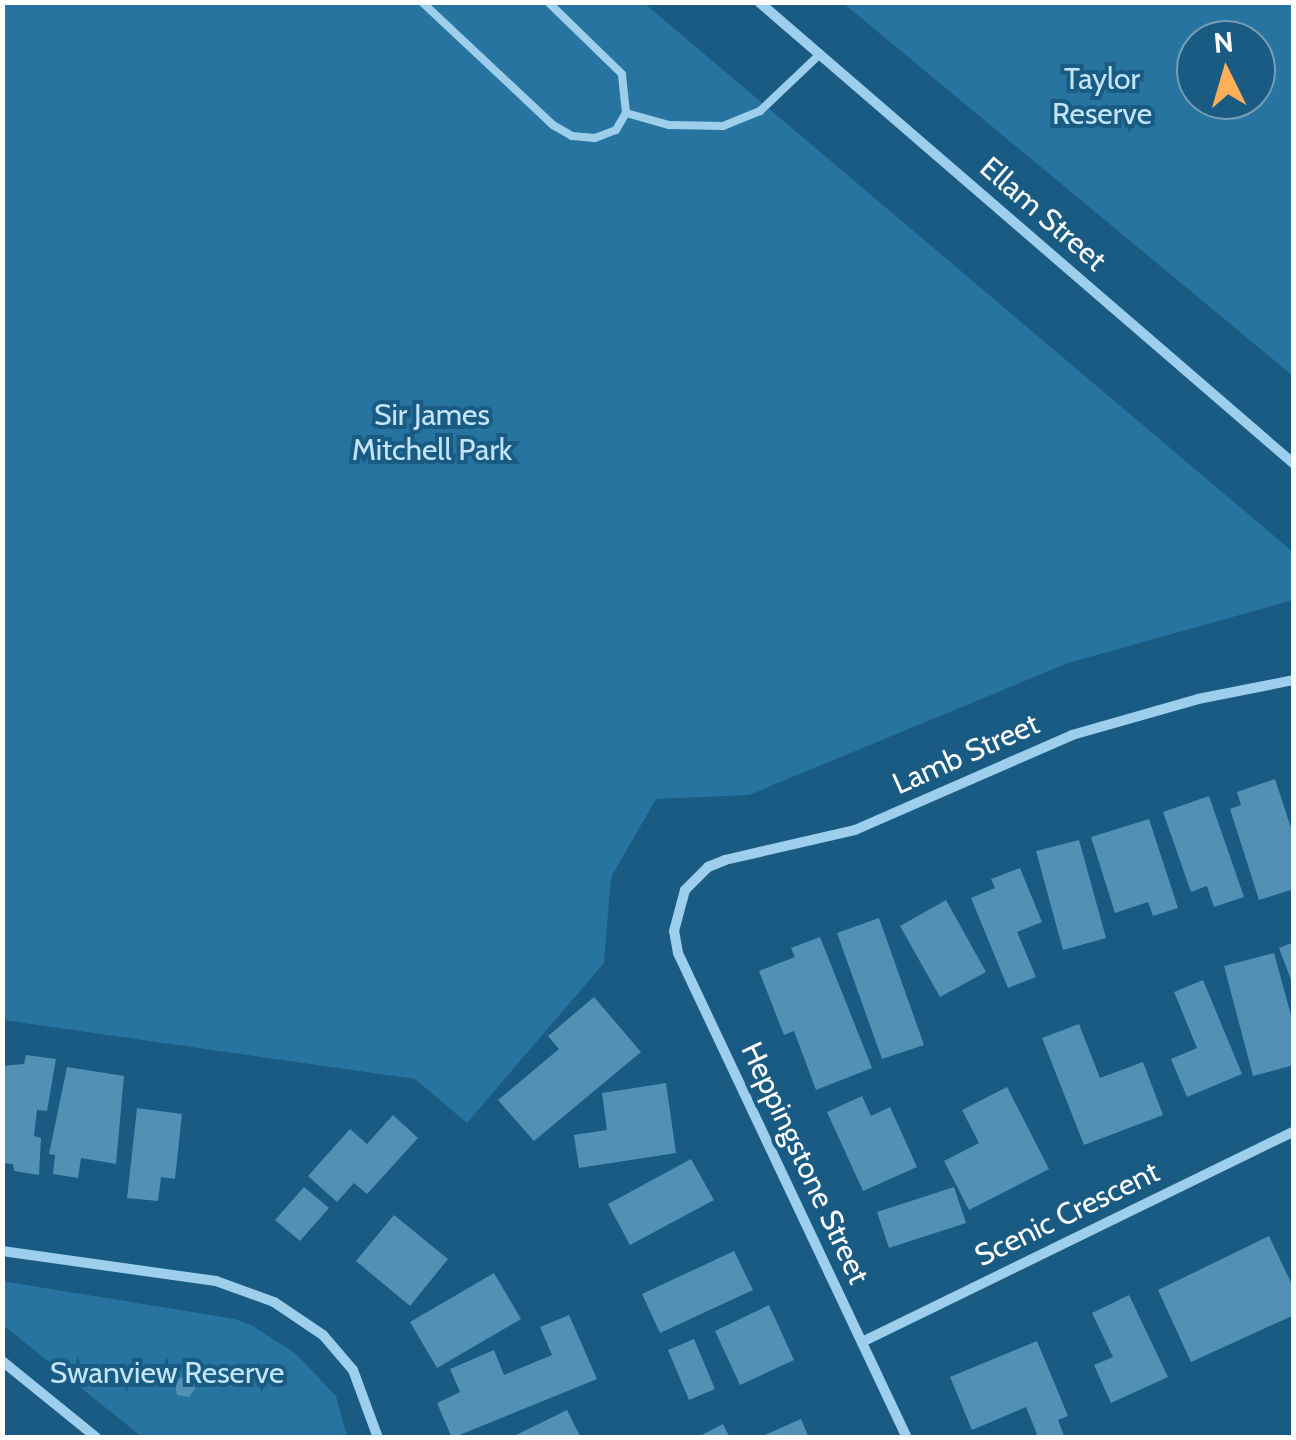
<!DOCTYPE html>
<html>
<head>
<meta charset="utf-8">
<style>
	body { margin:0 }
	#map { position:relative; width:1296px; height:1440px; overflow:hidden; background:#195b83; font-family:Cabin,sans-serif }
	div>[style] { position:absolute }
	.green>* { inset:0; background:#2774a0 }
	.building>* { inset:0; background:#5290b4 }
	.lane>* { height:8px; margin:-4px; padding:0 4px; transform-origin:4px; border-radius:4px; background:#9dcfec }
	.street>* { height:10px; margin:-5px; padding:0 5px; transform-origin:5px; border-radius:5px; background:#9dcfec }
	span { translate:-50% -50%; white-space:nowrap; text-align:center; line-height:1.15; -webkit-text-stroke:8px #195b83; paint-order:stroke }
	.park-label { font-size:30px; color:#c2e5f9 }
	.street-label { font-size:30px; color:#fff }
	.frame { position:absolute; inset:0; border:5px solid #fff; pointer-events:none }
	.north { position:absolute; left:1176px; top:20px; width:100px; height:100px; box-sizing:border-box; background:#195b83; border:2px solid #759db5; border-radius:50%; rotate:355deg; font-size:28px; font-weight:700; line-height:40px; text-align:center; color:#fff }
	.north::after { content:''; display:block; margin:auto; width:35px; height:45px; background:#ffaf57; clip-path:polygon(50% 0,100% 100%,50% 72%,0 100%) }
</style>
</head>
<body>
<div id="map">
	<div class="green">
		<div style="clip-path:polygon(3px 3px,644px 3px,1293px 552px,1293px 600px,1068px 663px,749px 795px,656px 799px,611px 877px,604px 963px,467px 1123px,415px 1079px,3px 1020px)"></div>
		<div style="clip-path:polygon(evenodd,843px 3px,1293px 3px,1293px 376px,1275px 361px,843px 3px,1196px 40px,1256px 40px,1256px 100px,1196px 100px,1196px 40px)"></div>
		<div style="clip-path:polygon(2px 1281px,235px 1319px,253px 1326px,296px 1354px,336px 1396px,347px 1437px,142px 1437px,3px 1325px)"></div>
	</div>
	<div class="building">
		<div style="clip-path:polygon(1275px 779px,1294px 837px,1294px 889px,1259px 900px,1230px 809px,1241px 805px,1237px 792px)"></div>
		<div style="clip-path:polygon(1209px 796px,1244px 897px,1214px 907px,1207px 886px,1191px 892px,1163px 812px)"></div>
		<div style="clip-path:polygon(1149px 819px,1178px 908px,1153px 916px,1148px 902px,1115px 913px,1091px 837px)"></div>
		<div style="clip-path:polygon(1079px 840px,1106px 938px,1063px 950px,1036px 851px)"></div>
		<div style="clip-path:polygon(1020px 868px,1042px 922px,1017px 932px,1036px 977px,1008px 988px,971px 898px,995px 888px,991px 879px)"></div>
		<div style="clip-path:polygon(946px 900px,986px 972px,940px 997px,900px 926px)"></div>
		<div style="clip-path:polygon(879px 918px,924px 1045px,882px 1059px,837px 933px)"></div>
		<div style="clip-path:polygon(820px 937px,872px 1068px,816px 1090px,794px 1031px,784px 1035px,759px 971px,795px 957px,791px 948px)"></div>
		<div style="clip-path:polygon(1294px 942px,1294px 985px,1293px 985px,1279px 948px)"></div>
		<div style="clip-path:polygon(1274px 953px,1294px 1026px,1294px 1065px,1253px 1076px,1224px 966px)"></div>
		<div style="clip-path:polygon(1203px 980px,1242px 1074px,1187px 1097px,1171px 1059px,1197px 1048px,1174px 992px)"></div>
		<div style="clip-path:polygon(594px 997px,641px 1052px,534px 1141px,498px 1100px,559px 1049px,548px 1036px)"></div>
		<div style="clip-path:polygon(1079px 1024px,1100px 1078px,1143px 1062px,1163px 1115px,1084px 1145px,1042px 1038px)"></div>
		<div style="clip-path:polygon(26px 1055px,56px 1059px,47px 1111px,37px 1110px,34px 1136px,41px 1138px,39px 1175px,14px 1171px,13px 1164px,2px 1163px,2px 1066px,24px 1064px)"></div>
		<div style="clip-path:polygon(67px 1067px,124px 1076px,116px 1164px,81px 1158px,78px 1178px,53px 1174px,55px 1155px,49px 1154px)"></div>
		<div style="clip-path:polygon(666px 1083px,676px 1153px,579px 1168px,574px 1135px,607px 1130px,602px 1093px)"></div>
		<div style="clip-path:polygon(1007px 1087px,1049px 1169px,969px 1210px,944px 1161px,979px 1143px,962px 1110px)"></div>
		<div style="clip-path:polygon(862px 1096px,871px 1116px,890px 1107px,917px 1167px,863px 1191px,827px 1112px)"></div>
		<div style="clip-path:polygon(137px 1108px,182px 1114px,175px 1179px,161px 1177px,158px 1201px,127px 1198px)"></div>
		<div style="clip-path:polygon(393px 1115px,418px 1138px,367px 1194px,354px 1183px,337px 1202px,308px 1176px,350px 1129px,367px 1144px)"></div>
		<div style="clip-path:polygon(691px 1159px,714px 1200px,630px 1245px,608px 1204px)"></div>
		<div style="clip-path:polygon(304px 1187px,329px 1208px,300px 1241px,275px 1220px)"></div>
		<div style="clip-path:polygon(954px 1187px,966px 1223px,889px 1248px,877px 1212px)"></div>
		<div style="clip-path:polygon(394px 1215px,448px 1259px,410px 1306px,356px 1261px)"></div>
		<div style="clip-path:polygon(1269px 1236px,1294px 1289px,1294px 1315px,1191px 1362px,1158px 1290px)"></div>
		<div style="clip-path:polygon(734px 1251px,753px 1290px,660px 1333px,642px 1294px)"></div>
		<div style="clip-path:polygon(494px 1273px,521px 1319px,437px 1368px,410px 1322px)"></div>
		<div style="clip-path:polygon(1129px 1295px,1168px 1377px,1111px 1403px,1094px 1365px,1113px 1357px,1092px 1313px)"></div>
		<div style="clip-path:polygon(769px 1305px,794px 1360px,740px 1385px,715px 1331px)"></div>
		<div style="clip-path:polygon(569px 1315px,597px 1379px,452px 1438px,437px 1403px,460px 1392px,450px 1369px,494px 1350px,504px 1375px,552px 1355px,540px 1327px)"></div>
		<div style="clip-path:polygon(694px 1339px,715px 1389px,689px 1400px,668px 1350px)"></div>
		<div style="clip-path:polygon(1037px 1341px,1068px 1416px,1058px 1420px,1065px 1438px,1030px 1438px,1037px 1434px,1026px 1407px,972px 1430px,950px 1377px)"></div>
		<div style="clip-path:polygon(181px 1377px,192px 1379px,195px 1389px,189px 1397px,177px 1395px,175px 1385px)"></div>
		<div style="clip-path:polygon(567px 1410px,581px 1438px,510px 1438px)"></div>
		<div style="clip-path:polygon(801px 1419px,809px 1438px,758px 1438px)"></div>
		<div style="clip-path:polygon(723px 1424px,730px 1438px,696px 1438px)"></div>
	</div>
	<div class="lane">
		<div style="left:422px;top:2px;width:180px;rotate:43.2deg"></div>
		<div style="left:553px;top:125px;width:22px;rotate:30deg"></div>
		<div style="left:572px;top:136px;width:23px;rotate:5deg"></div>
		<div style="left:595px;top:138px;width:22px;rotate:-21deg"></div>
		<div style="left:616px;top:130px;width:20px;rotate:-60deg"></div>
		<div style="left:626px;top:113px;width:39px;rotate:-96deg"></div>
		<div style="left:622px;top:74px;width:103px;rotate:-135.8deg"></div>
		<div style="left:626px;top:113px;width:45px;rotate:15.6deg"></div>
		<div style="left:669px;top:125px;width:54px;rotate:1.1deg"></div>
		<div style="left:723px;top:126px;width:40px;rotate:-22deg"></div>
		<div style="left:760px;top:111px;width:83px;rotate:-43.5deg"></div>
	</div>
	<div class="street">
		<div style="left:759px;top:2px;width:707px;rotate:40.81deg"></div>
		<div style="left:2px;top:1251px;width:216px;rotate:8deg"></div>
		<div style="left:216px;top:1281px;width:62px;rotate:19.9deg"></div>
		<div style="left:274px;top:1302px;width:59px;rotate:34deg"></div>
		<div style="left:323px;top:1335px;width:46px;rotate:49.4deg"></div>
		<div style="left:353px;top:1370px;width:72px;rotate:69.8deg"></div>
		<div style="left:862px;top:1342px;width:481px;rotate:-26deg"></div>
		<div style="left:2px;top:1361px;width:122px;rotate:39deg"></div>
		<div style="left:907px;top:1438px;width:536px;rotate:-115.28deg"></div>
		<div style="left:678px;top:953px;width:22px;rotate:-100deg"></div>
		<div style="left:674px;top:931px;width:42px;rotate:-75deg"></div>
		<div style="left:685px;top:890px;width:33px;rotate:-45deg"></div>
		<div style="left:708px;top:867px;width:18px;rotate:-22deg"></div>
		<div style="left:725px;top:860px;width:133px;rotate:-13deg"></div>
		<div style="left:855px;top:830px;width:237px;rotate:-23.6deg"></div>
		<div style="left:1072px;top:735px;width:131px;rotate:-15.9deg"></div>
		<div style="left:1198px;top:699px;width:98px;rotate:-11.2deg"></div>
	</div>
	<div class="park-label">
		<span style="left:1102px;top:96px">Taylor<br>Reserve</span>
		<span style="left:432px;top:432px">Sir James<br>Mitchell Park</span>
		<span style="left:167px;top:1373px">Swanview Reserve</span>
	</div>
	<div class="street-label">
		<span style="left:1043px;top:214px;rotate:41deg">Ellam Street</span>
		<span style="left:966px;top:754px;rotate:-24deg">Lamb Street</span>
		<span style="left:805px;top:1163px;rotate:65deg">Heppingstone Street</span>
		<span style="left:1067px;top:1214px;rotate:-26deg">Scenic Crescent</span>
	</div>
	<div class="frame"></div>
	<div class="north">N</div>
</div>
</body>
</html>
